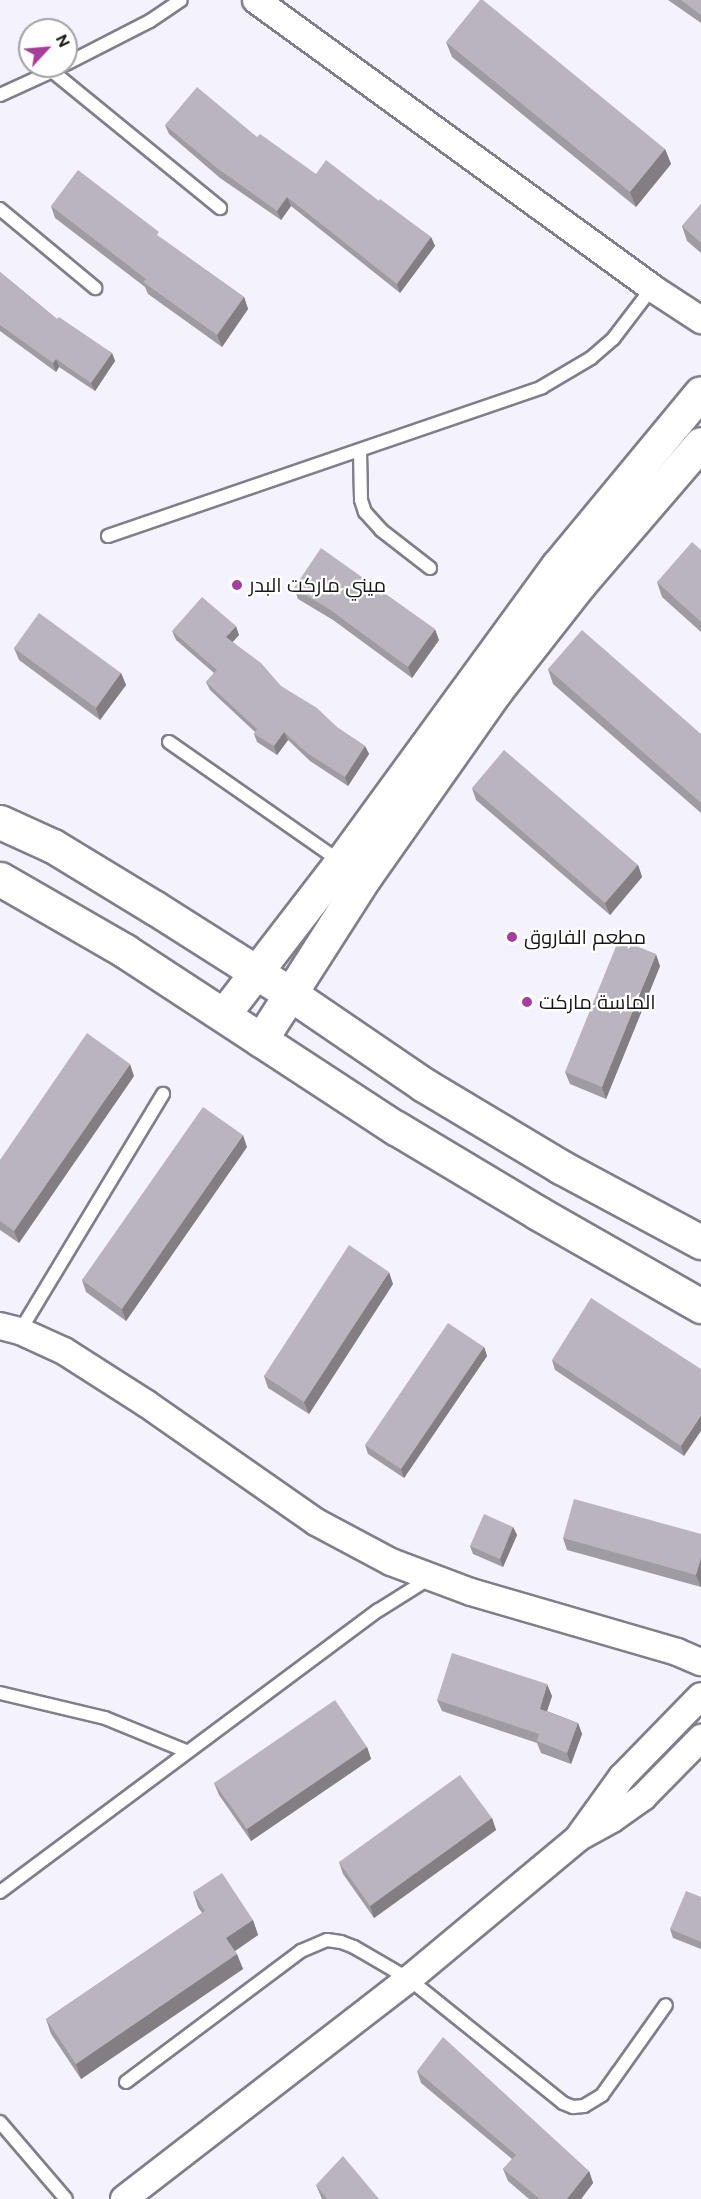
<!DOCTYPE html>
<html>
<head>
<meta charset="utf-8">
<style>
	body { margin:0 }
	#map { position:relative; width:701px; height:2199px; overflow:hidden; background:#f4f2fd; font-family:"DM Sans",Cairo,sans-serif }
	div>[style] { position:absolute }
	.roads { filter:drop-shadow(2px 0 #817f89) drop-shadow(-2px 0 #817f89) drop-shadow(0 2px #817f89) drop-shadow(0 -2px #817f89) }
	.service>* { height:12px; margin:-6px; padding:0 6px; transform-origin:6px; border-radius:6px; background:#fff }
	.minor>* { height:26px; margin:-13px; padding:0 13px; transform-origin:13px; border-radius:13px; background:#fff }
	.tertiary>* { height:32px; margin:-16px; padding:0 16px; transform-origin:16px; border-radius:16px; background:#fff }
	.secondary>* { height:33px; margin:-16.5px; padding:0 16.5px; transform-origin:16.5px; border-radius:16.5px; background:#fff }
	.wall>* { inset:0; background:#9f9ba3 }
	.shaded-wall>* { inset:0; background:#827e84 }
	.building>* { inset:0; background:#b9b4bd }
	.dots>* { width:16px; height:16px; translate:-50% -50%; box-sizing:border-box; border:3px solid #fff; border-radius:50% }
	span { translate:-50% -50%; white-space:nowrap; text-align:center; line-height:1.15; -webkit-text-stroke:4.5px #fff; paint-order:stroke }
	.poi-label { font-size:20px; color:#17171a }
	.left { translate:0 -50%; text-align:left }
	.north { position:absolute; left:18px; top:18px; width:60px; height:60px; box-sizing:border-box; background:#fff; border:2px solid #a2a2a3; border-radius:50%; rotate:64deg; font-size:16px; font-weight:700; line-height:24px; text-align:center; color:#17171a }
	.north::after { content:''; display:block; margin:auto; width:21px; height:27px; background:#a93d9c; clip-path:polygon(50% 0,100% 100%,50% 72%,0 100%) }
</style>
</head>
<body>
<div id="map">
	<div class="roads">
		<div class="service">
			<div style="left:66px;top:64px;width:94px;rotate:-27.1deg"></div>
			<div style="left:150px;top:21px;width:37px;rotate:-34deg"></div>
			<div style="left:52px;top:71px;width:217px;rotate:39.2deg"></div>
			<div style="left:0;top:95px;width:65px;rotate:-24.6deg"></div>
			<div style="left:0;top:209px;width:124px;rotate:39.7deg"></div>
			<div style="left:360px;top:451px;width:49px;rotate:88.8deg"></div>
			<div style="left:361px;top:500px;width:13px;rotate:72deg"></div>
			<div style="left:365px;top:512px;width:24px;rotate:48deg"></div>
			<div style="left:381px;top:530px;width:62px;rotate:37.8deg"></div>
			<div style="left:108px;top:536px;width:459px;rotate:-18.9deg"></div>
			<div style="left:542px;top:387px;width:57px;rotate:-30.6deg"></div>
			<div style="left:591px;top:358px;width:29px;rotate:-41deg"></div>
			<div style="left:613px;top:339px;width:64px;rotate:-52.6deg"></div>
			<div style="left:169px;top:742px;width:210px;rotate:34.9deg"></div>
			<div style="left:20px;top:1331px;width:277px;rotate:-58.9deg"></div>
			<div style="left:0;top:1693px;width:108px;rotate:13.4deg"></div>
			<div style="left:105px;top:1718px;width:87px;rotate:22.2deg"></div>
			<div style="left:0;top:1892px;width:472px;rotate:-36.7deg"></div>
			<div style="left:379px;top:1610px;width:60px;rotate:-32.1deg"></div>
			<div style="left:126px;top:2082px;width:219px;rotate:-36.8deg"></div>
			<div style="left:301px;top:1951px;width:28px;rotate:-23deg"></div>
			<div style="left:327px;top:1940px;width:14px;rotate:8deg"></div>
			<div style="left:341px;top:1942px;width:14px;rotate:21deg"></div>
			<div style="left:354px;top:1947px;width:64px;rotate:30.2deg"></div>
			<div style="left:409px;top:1979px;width:198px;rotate:38.8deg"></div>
			<div style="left:563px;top:2103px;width:11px;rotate:22deg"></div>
			<div style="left:573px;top:2107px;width:11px;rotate:-5deg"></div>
			<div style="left:584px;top:2106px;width:21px;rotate:-31deg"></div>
			<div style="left:602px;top:2095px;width:110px;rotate:-54.6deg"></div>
			<div style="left:0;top:2122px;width:101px;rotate:49.4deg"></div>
		</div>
		<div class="minor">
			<div style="left:256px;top:0;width:490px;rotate:36deg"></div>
			<div style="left:652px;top:288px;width:59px;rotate:33.1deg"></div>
			<div style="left:0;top:1326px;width:21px;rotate:14deg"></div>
			<div style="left:20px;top:1331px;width:48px;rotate:24.4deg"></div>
			<div style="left:64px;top:1351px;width:98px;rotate:32.6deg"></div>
			<div style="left:147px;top:1404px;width:206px;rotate:34.9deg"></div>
			<div style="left:316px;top:1522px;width:85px;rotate:28.1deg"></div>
			<div style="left:391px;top:1562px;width:85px;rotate:20.6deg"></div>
			<div style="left:471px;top:1592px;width:215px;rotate:16.2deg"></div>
			<div style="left:677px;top:1652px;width:26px;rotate:23deg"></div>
			<div style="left:580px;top:1835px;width:72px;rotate:-54.1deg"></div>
			<div style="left:622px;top:1777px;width:113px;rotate:-45.7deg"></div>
			<div style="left:124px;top:2199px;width:360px;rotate:-37.7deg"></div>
			<div style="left:409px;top:1979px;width:220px;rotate:-39.8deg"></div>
			<div style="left:578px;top:1838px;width:39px;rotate:-29deg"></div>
			<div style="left:612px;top:1819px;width:38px;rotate:-35deg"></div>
			<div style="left:643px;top:1797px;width:83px;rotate:-45.5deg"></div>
		</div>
		<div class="tertiary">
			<div style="left:224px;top:1015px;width:193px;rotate:-52.4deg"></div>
			<div style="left:342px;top:862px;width:366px;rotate:-53.9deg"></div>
			<div style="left:558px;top:566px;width:224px;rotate:-50.4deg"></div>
			<div style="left:261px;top:1041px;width:195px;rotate:-57.4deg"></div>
			<div style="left:366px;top:877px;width:226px;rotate:-54.9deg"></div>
			<div style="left:496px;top:692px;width:135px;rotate:-51.9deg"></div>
			<div style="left:579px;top:586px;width:187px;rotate:-49.3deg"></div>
		</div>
		<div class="secondary">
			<div style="left:0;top:822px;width:58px;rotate:24.4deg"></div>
			<div style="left:53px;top:846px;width:119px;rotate:31.3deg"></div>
			<div style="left:155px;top:908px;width:162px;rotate:32.4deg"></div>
			<div style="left:292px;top:995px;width:160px;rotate:34.3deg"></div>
			<div style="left:424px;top:1085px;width:160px;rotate:30.9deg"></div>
			<div style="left:561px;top:1167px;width:159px;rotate:28.2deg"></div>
			<div style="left:0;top:879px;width:144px;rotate:29.9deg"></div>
			<div style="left:125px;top:951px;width:324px;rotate:33.2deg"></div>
			<div style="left:396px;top:1128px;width:165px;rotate:30.9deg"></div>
			<div style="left:538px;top:1213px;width:188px;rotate:29.7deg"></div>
		</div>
	</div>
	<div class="wall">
		<div style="clip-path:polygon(668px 0,701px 0,701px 23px)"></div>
		<div style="clip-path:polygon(446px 42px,665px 149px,671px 164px,636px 207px,452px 57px)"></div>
		<div style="clip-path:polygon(165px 125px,316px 174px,379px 201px,431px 237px,435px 246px,400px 293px,291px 206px,281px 220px,220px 178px,169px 134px)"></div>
		<div style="clip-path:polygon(701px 204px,701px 253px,687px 241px,682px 226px)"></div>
		<div style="clip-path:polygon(51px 206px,161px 238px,244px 297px,248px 309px,222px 347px,148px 294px,145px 287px,55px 218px)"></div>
		<div style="clip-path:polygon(0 272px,57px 319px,112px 353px,115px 361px,95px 391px,59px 367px,56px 372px,0 331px)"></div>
		<div style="clip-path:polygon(701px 550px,701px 632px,662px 597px,657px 582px)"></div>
		<div style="clip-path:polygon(294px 588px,439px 640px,412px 678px,333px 620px,298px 599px)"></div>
		<div style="clip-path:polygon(172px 631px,239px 635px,232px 642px,281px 686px,338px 728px,365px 746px,369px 754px,348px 786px,310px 761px,288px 740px,277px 755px,257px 742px,254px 734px,255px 732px,210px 690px,206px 682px,214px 673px,176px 640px)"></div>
		<div style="clip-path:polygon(14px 648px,121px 673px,126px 685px,100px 720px,19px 660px)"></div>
		<div style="clip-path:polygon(548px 669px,701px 734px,701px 813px,553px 684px)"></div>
		<div style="clip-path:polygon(472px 788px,638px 865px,642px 877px,610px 915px,476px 800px)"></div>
		<div style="clip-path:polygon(660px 966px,606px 1099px,570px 1084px,565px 1072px)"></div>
		<div style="clip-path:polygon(134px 1076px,19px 1243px,0 1230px,0 1160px)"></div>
		<div style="clip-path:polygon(247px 1147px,126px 1321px,86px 1292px,82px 1280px)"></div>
		<div style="clip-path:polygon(393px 1284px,309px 1414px,268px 1388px,264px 1376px)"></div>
		<div style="clip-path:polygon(484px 1347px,487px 1356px,404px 1478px,368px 1454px,365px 1445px)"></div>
		<div style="clip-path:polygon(552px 1360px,701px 1369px,684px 1456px,555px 1370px)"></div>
		<div style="clip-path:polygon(513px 1527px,517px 1535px,503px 1567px,473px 1554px,470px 1546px)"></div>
		<div style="clip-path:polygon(701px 1534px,701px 1587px,567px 1550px,563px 1538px)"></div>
		<div style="clip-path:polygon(552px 1696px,547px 1711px,578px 1723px,582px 1734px,571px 1764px,541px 1753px,537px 1743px,442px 1711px,437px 1700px)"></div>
		<div style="clip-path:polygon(367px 1747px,371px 1759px,251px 1841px,219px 1795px,214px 1783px)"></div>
		<div style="clip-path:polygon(492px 1818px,496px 1830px,374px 1918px,343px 1874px,339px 1862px)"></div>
		<div style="clip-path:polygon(193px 1892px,253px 1920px,258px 1935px,235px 1951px,243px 1969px,81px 2079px,51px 2034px,46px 2019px,202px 1913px,198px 1907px)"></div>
		<div style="clip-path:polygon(701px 1897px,701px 1949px,673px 1938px,670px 1929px)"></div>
		<div style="clip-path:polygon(417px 2071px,589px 2171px,593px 2183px,581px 2199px,529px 2199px,508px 2181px,503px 2169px,512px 2159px,421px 2083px)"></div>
		<div style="clip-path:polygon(316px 2185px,379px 2199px,322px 2199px)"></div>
	</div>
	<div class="shaded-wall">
		<div style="clip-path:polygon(665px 149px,671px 164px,636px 207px,630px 192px)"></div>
		<div style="clip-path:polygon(287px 197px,291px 206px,281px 220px,277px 211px)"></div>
		<div style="clip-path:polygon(431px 237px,435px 246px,400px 293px,397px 284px)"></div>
		<div style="clip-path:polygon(244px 297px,248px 309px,222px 347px,217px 335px)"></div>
		<div style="clip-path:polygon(112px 353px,115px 361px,95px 391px,91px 383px)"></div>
		<div style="clip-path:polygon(56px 359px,59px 367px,56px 372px,53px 363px)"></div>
		<div style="clip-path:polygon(236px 626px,239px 635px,229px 646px,226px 637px)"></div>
		<div style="clip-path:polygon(435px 629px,439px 640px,412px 678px,408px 667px)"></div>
		<div style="clip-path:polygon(121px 673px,126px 685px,100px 720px,96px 708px)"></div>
		<div style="clip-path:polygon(284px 732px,288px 740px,277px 755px,274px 746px)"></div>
		<div style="clip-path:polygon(365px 746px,369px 754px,348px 786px,345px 777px)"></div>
		<div style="clip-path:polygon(638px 865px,642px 877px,610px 915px,605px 903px)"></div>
		<div style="clip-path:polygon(656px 954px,660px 966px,606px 1099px,602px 1087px)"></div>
		<div style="clip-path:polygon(130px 1064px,134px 1076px,19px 1243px,14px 1231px)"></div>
		<div style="clip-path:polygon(243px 1135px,247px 1147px,126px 1321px,122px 1309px)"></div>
		<div style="clip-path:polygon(389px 1272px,393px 1284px,309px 1414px,304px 1402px)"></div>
		<div style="clip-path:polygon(484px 1347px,487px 1356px,404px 1478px,401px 1469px)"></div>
		<div style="clip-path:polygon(701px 1415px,701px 1431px,684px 1456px,681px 1446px)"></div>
		<div style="clip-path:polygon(513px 1527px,517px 1535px,503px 1567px,500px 1559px)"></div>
		<div style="clip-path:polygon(701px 1558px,701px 1587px,696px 1575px)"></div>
		<div style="clip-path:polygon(547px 1684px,552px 1696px,544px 1720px,540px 1709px)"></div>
		<div style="clip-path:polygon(578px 1723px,582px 1734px,571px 1764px,567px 1753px)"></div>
		<div style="clip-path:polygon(367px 1747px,371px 1759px,251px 1841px,247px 1829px)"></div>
		<div style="clip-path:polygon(492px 1818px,496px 1830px,374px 1918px,370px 1906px)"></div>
		<div style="clip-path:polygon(253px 1920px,258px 1935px,232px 1953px,226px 1938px)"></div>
		<div style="clip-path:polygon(237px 1954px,243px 1969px,81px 2079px,76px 2064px)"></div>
		<div style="clip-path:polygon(589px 2171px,593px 2183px,581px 2199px,567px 2199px)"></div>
	</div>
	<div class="building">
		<div style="clip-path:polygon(480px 0,483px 0,665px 149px,630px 192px,446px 42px)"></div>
		<div style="clip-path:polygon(681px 0,701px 0,701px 15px)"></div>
		<div style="clip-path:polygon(197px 87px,257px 137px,260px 134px,316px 174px,326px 160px,379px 201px,380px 199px,431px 237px,397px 284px,287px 197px,277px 211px,217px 168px,165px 125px)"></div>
		<div style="clip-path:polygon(78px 170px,159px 232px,157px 235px,244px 297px,217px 335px,143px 282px,146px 279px,51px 206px)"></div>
		<div style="clip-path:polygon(701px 204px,701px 243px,682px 226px)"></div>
		<div style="clip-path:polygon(0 272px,57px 319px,59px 317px,112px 353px,91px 383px,56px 359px,53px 363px,0 325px)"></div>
		<div style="clip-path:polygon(692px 542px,701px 550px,701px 622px,657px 582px)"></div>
		<div style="clip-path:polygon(321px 548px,435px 629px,408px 667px,329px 609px,294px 588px)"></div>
		<div style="clip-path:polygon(202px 597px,236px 626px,226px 637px,261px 663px,281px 686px,317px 708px,338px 728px,365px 746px,345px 777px,307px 753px,284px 732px,274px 746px,254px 734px,257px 729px,206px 682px,217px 670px,172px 631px)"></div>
		<div style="clip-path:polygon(39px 613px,121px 673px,96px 708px,14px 648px)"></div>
		<div style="clip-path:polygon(582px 630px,701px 734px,701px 803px,548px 669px)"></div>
		<div style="clip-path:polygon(504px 750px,638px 865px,605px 903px,472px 788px)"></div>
		<div style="clip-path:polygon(619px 939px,656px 954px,602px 1087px,565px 1072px)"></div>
		<div style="clip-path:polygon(87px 1033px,130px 1064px,14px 1231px,0 1221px,0 1160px)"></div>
		<div style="clip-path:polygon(203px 1107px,243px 1135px,122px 1309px,82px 1280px)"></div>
		<div style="clip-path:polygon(349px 1245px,389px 1272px,304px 1402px,264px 1376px)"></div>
		<div style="clip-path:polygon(591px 1298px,701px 1369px,701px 1415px,681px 1446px,552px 1360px)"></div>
		<div style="clip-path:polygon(448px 1323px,484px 1347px,401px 1469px,365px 1445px)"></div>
		<div style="clip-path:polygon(574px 1499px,701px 1534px,701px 1558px,696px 1575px,563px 1538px)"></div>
		<div style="clip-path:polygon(484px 1514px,513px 1527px,500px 1559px,470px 1546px)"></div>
		<div style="clip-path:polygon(452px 1653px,547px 1684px,540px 1709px,578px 1723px,567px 1753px,537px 1741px,539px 1734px,437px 1700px)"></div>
		<div style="clip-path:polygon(335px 1700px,367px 1747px,247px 1829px,214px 1783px)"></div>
		<div style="clip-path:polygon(460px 1775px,492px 1818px,370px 1906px,339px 1862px)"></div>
		<div style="clip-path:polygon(222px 1873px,253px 1920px,226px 1938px,237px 1954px,76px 2064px,46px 2019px,205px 1911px,193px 1892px)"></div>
		<div style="clip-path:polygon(686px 1891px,701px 1897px,701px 1942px,670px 1929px)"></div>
		<div style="clip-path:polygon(443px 2037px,589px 2171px,567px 2199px,540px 2199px,503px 2169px,516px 2155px,417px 2071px)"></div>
		<div style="clip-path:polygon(343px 2156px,379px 2199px,327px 2199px,316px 2185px)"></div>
	</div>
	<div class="dots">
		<div style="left:237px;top:585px;background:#a93d9c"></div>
		<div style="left:512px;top:937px;background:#a93d9c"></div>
		<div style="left:527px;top:1002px;background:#a93d9c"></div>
	</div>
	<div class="poi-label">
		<span class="left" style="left:249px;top:585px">ميني ماركت البدر</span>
		<span class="left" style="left:524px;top:937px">مطعم الفاروق</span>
		<span class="left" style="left:539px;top:1002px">الماسة ماركت</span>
	</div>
	<div class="north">N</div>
</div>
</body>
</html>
